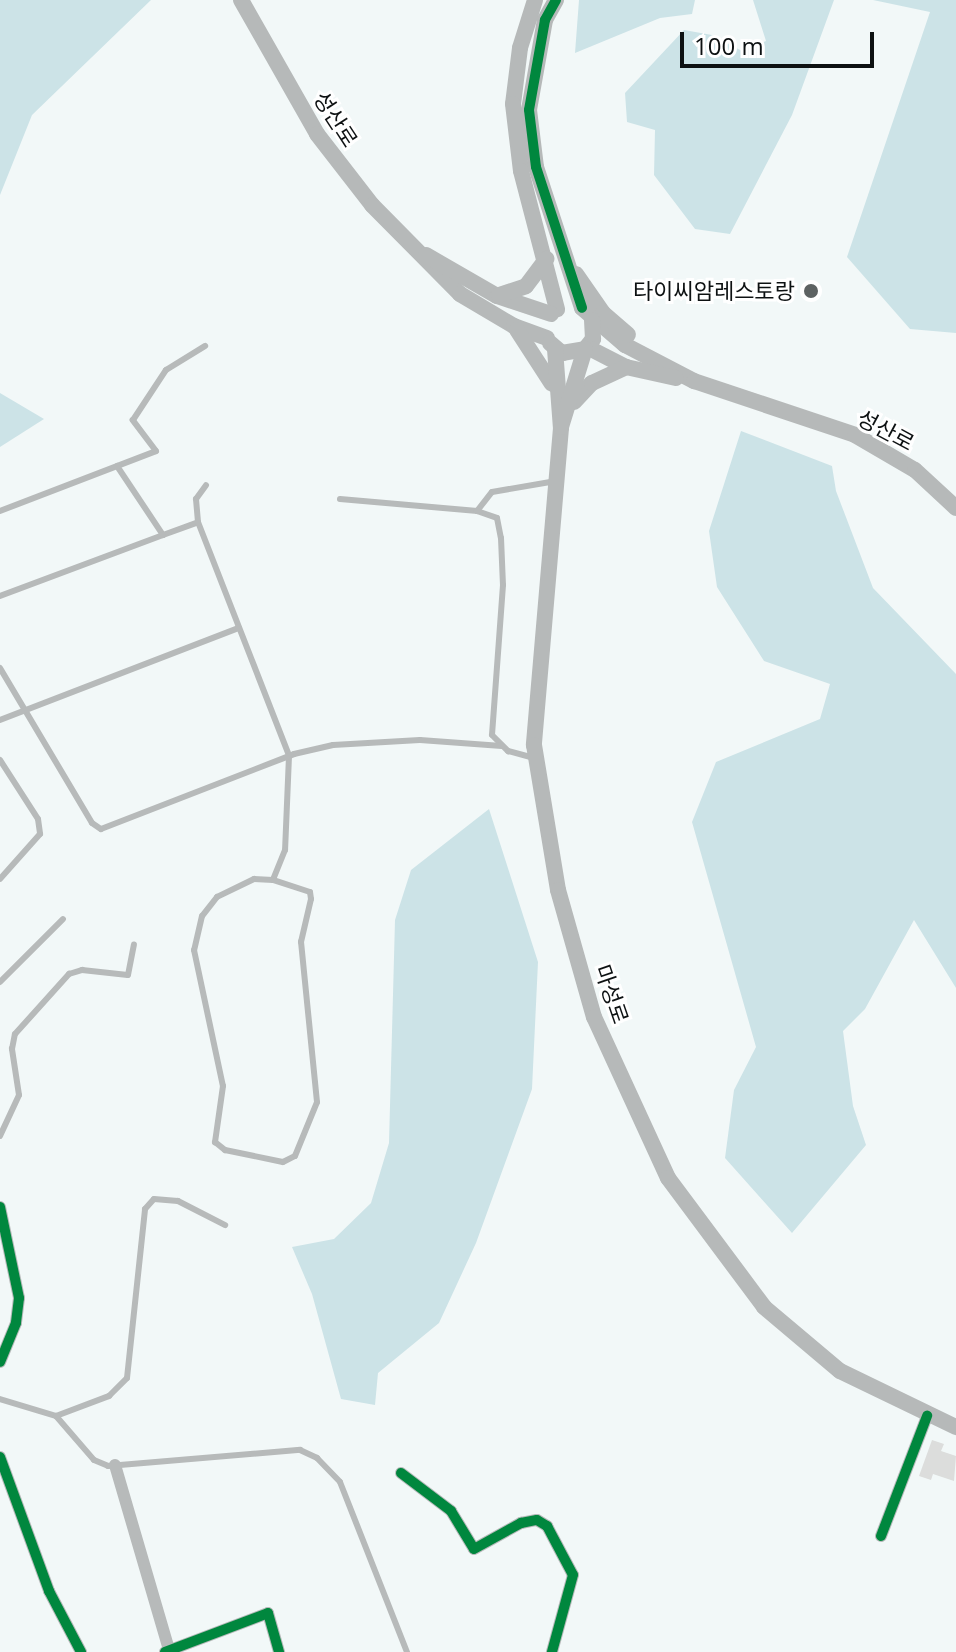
<!DOCTYPE html>
<html>
<head>
<meta charset="utf-8">
<style>
	body { margin:0 }
	#map { position:relative; width:956px; height:1652px; overflow:hidden; background:#f2f8f8; font-family:"Open Sans","Noto Sans KR",sans-serif }
	div>[style] { position:absolute }
	.green>* { inset:0; background:#cce3e7 }
	.building>* { inset:0; background:#dcdddc }
	.lane>* { height:6px; margin:-3px; padding:0 3px; transform-origin:3px; border-radius:3px; background:#b7baba }
	.street>* { height:12px; margin:-6px; padding:0 6px; transform-origin:6px; border-radius:6px; background:#b7baba }
	.secondary>* { height:16px; margin:-8px; padding:0 8px; transform-origin:8px; border-radius:8px; background:#b6b9b9 }
	.cycleway>* { height:10px; margin:-5px; padding:0 5px; transform-origin:5px; border-radius:5px; background:#00873e }
	.dots>* { width:22px; height:22px; translate:-50% -50%; box-sizing:border-box; border:4px solid #fff; border-radius:50% }
	span { translate:-50% -50%; white-space:nowrap; text-align:center; line-height:1.15; -webkit-text-stroke:6px #fff; paint-order:stroke }
	.street-label { font-size:22px; color:#0d1112 }
	.poi-label { font-size:22px; color:#0d1112 }
	.right { translate:-100% -50%; text-align:right }
	.scale { position:absolute; left:680px; top:32px; width:194px; height:36px; box-sizing:border-box; border:4px solid #0d1112; border-top:0; padding-left:10px; font-size:24px; line-height:28px; white-space:nowrap; color:#0d1112; -webkit-text-stroke:6px #fff; paint-order:stroke }
</style>
</head>
<body>
<div id="map">
	<div class="green">
		<div style="clip-path:polygon(0 0,151px 0,32px 115px,0 195px)"></div>
		<div style="clip-path:polygon(579px 0,695px 0,692px 14px,660px 18px,575px 53px)"></div>
		<div style="clip-path:polygon(753px 0,834px 0,792px 115px,730px 234px,695px 229px,654px 175px,655px 130px,627px 122px,625px 93px,684px 30px,712px 35px,742px 51px,766px 41px)"></div>
		<div style="clip-path:polygon(873px 0,956px 0,956px 333px,910px 329px,847px 257px,930px 12px)"></div>
		<div style="clip-path:polygon(0 393px,44px 419px,0 447px)"></div>
		<div style="clip-path:polygon(741px 431px,832px 466px,836px 491px,873px 588px,956px 674px,956px 988px,914px 920px,865px 1009px,843px 1031px,853px 1106px,866px 1145px,792px 1233px,725px 1158px,734px 1090px,756px 1047px,692px 822px,716px 762px,820px 719px,830px 684px,764px 661px,717px 587px,709px 531px)"></div>
		<div style="clip-path:polygon(489px 809px,538px 962px,532px 1089px,476px 1243px,439px 1323px,378px 1373px,375px 1405px,341px 1399px,312px 1294px,292px 1247px,334px 1239px,371px 1203px,389px 1143px,395px 920px,411px 870px)"></div>
	</div>
	<div class="building">
		<div style="clip-path:polygon(932px 1440px,944px 1444px,941px 1451px,956px 1456px,954px 1481px,933px 1474px,931px 1480px,919px 1476px)"></div>
	</div>
	<div class="lane">
		<div style="left:117px;top:466px;width:83px;rotate:56.3deg"></div>
		<div style="left:163px;top:535px;width:37px;rotate:-20deg"></div>
		<div style="left:198px;top:522px;width:251px;rotate:68.7deg"></div>
		<div style="left:289px;top:756px;width:94px;rotate:92.4deg"></div>
		<div style="left:285px;top:850px;width:32px;rotate:112deg"></div>
		<div style="left:273px;top:880px;width:19px;rotate:-177deg"></div>
		<div style="left:254px;top:879px;width:41px;rotate:154.1deg"></div>
		<div style="left:217px;top:897px;width:24px;rotate:128deg"></div>
		<div style="left:202px;top:916px;width:35px;rotate:103deg"></div>
		<div style="left:194px;top:950px;width:139px;rotate:78deg"></div>
		<div style="left:223px;top:1086px;width:57px;rotate:98.1deg"></div>
		<div style="left:215px;top:1142px;width:13px;rotate:39deg"></div>
		<div style="left:225px;top:1150px;width:59px;rotate:11.7deg"></div>
		<div style="left:283px;top:1162px;width:13px;rotate:-27deg"></div>
		<div style="left:295px;top:1156px;width:58px;rotate:-67.8deg"></div>
		<div style="left:317px;top:1102px;width:161px;rotate:-95.7deg"></div>
		<div style="left:301px;top:942px;width:44px;rotate:-76.9deg"></div>
		<div style="left:311px;top:899px;width:7px;rotate:-98deg"></div>
		<div style="left:310px;top:892px;width:39px;rotate:-162deg"></div>
		<div style="left:340px;top:499px;width:138px;rotate:5deg"></div>
		<div style="left:477px;top:511px;width:24px;rotate:-52deg"></div>
		<div style="left:492px;top:492px;width:65px;rotate:-9.8deg"></div>
		<div style="left:0;top:511px;width:167px;rotate:-21deg"></div>
		<div style="left:156px;top:451px;width:39px;rotate:-127deg"></div>
		<div style="left:133px;top:420px;width:60px;rotate:-56.6deg"></div>
		<div style="left:166px;top:370px;width:46px;rotate:-31.6deg"></div>
		<div style="left:477px;top:511px;width:21px;rotate:19deg"></div>
		<div style="left:497px;top:518px;width:20px;rotate:79deg"></div>
		<div style="left:501px;top:538px;width:47px;rotate:87.6deg"></div>
		<div style="left:503px;top:585px;width:150px;rotate:94.2deg"></div>
		<div style="left:492px;top:735px;width:23px;rotate:45deg"></div>
		<div style="left:508px;top:751px;width:27px;rotate:15deg"></div>
		<div style="left:198px;top:522px;width:23px;rotate:-95deg"></div>
		<div style="left:196px;top:499px;width:17px;rotate:-54deg"></div>
		<div style="left:0;top:596px;width:174px;rotate:-20.5deg"></div>
		<div style="left:0;top:668px;width:180px;rotate:59.3deg"></div>
		<div style="left:92px;top:823px;width:11px;rotate:34deg"></div>
		<div style="left:101px;top:829px;width:207px;rotate:-21.2deg"></div>
		<div style="left:294px;top:754px;width:40px;rotate:-13deg"></div>
		<div style="left:333px;top:745px;width:87px;rotate:-3.3deg"></div>
		<div style="left:420px;top:740px;width:82px;rotate:4.2deg"></div>
		<div style="left:0;top:720px;width:256px;rotate:-21.1deg"></div>
		<div style="left:0;top:760px;width:70px;rotate:57.2deg"></div>
		<div style="left:38px;top:819px;width:15px;rotate:82deg"></div>
		<div style="left:40px;top:834px;width:60px;rotate:131.6deg"></div>
		<div style="left:0;top:982px;width:89px;rotate:-45deg"></div>
		<div style="left:0;top:1136px;width:45px;rotate:-65.1deg"></div>
		<div style="left:19px;top:1095px;width:47px;rotate:-98.7deg"></div>
		<div style="left:12px;top:1049px;width:15px;rotate:-79deg"></div>
		<div style="left:15px;top:1034px;width:81px;rotate:-48deg"></div>
		<div style="left:69px;top:974px;width:14px;rotate:-17deg"></div>
		<div style="left:82px;top:970px;width:46px;rotate:6.2deg"></div>
		<div style="left:128px;top:975px;width:31px;rotate:-79deg"></div>
		<div style="left:0;top:1399px;width:59px;rotate:16.9deg"></div>
		<div style="left:56px;top:1416px;width:58px;rotate:49.2deg"></div>
		<div style="left:94px;top:1460px;width:15px;rotate:23deg"></div>
		<div style="left:108px;top:1466px;width:193px;rotate:-4.8deg"></div>
		<div style="left:300px;top:1450px;width:19px;rotate:25deg"></div>
		<div style="left:317px;top:1458px;width:33px;rotate:46deg"></div>
		<div style="left:340px;top:1482px;width:183px;rotate:68.5deg"></div>
		<div style="left:56px;top:1416px;width:57px;rotate:-20.7deg"></div>
		<div style="left:109px;top:1396px;width:25px;rotate:-45deg"></div>
		<div style="left:127px;top:1378px;width:170px;rotate:-83.9deg"></div>
		<div style="left:145px;top:1209px;width:13px;rotate:-48deg"></div>
		<div style="left:154px;top:1199px;width:24px;rotate:5deg"></div>
		<div style="left:178px;top:1201px;width:53px;rotate:27.1deg"></div>
	</div>
	<div class="street">
		<div style="left:0;top:1207px;width:93px;rotate:78.2deg"></div>
		<div style="left:19px;top:1298px;width:25px;rotate:97deg"></div>
		<div style="left:16px;top:1323px;width:42px;rotate:112.3deg"></div>
		<div style="left:0;top:1457px;width:143px;rotate:69.9deg"></div>
		<div style="left:49px;top:1591px;width:69px;rotate:62.3deg"></div>
		<div style="left:115px;top:1465px;width:193px;rotate:73.7deg"></div>
		<div style="left:401px;top:1473px;width:63px;rotate:37.2deg"></div>
		<div style="left:451px;top:1511px;width:44px;rotate:58.8deg"></div>
		<div style="left:474px;top:1549px;width:54px;rotate:-29deg"></div>
		<div style="left:521px;top:1523px;width:16px;rotate:-11deg"></div>
		<div style="left:537px;top:1520px;width:12px;rotate:31deg"></div>
		<div style="left:547px;top:1526px;width:55px;rotate:62deg"></div>
		<div style="left:573px;top:1575px;width:80px;rotate:105.3deg"></div>
		<div style="left:881px;top:1536px;width:129px;rotate:-69deg"></div>
		<div style="left:165px;top:1652px;width:110px;rotate:-20.7deg"></div>
		<div style="left:268px;top:1613px;width:41px;rotate:74.2deg"></div>
	</div>
	<div class="secondary">
		<div style="left:241px;top:0;width:154px;rotate:60.4deg"></div>
		<div style="left:317px;top:134px;width:90px;rotate:52.2deg"></div>
		<div style="left:372px;top:205px;width:125px;rotate:45.3deg"></div>
		<div style="left:460px;top:294px;width:63px;rotate:30.7deg"></div>
		<div style="left:514px;top:326px;width:35px;rotate:20deg"></div>
		<div style="left:535px;top:0;width:50px;rotate:107.4deg"></div>
		<div style="left:520px;top:48px;width:56px;rotate:97.1deg"></div>
		<div style="left:513px;top:104px;width:67px;rotate:83.2deg"></div>
		<div style="left:521px;top:171px;width:143px;rotate:75.4deg"></div>
		<div style="left:556px;top:0;width:23px;rotate:119deg"></div>
		<div style="left:545px;top:20px;width:91px;rotate:100.1deg"></div>
		<div style="left:529px;top:110px;width:57px;rotate:83deg"></div>
		<div style="left:536px;top:167px;width:148px;rotate:71.9deg"></div>
		<div style="left:582px;top:308px;width:57px;rotate:40.7deg"></div>
		<div style="left:625px;top:345px;width:78px;rotate:27.6deg"></div>
		<div style="left:694px;top:381px;width:170px;rotate:18.5deg"></div>
		<div style="left:855px;top:435px;width:69px;rotate:30.3deg"></div>
		<div style="left:915px;top:470px;width:56px;rotate:42.8deg"></div>
		<div style="left:426px;top:255px;width:82px;rotate:30deg"></div>
		<div style="left:497px;top:296px;width:57px;rotate:18.4deg"></div>
		<div style="left:576px;top:274px;width:47px;rotate:55.3deg"></div>
		<div style="left:603px;top:313px;width:33px;rotate:41deg"></div>
		<div style="left:499px;top:295px;width:28px;rotate:-18deg"></div>
		<div style="left:526px;top:286px;width:34px;rotate:-53deg"></div>
		<div style="left:517px;top:330px;width:64px;rotate:57.1deg"></div>
		<div style="left:550px;top:343px;width:16px;rotate:40deg"></div>
		<div style="left:562px;top:353px;width:23px;rotate:-10deg"></div>
		<div style="left:585px;top:349px;width:13px;rotate:-51deg"></div>
		<div style="left:593px;top:339px;width:19px;rotate:-93deg"></div>
		<div style="left:587px;top:347px;width:44px;rotate:27.1deg"></div>
		<div style="left:626px;top:367px;width:51px;rotate:12.4deg"></div>
		<div style="left:555px;top:349px;width:79px;rotate:85.7deg"></div>
		<div style="left:561px;top:428px;width:318px;rotate:94.9deg"></div>
		<div style="left:534px;top:745px;width:147px;rotate:80.6deg"></div>
		<div style="left:558px;top:890px;width:132px;rotate:74.2deg"></div>
		<div style="left:594px;top:1017px;width:177px;rotate:65.3deg"></div>
		<div style="left:668px;top:1178px;width:161px;rotate:53.3deg"></div>
		<div style="left:764px;top:1307px;width:99px;rotate:40.1deg"></div>
		<div style="left:840px;top:1371px;width:129px;rotate:25.8deg"></div>
		<div style="left:574px;top:402px;width:26px;rotate:-47deg"></div>
		<div style="left:592px;top:383px;width:38px;rotate:-25deg"></div>
		<div style="left:561px;top:427px;width:82px;rotate:-72.9deg"></div>
	</div>
	<div class="cycleway">
		<div style="left:556px;top:0;width:23px;rotate:119deg"></div>
		<div style="left:545px;top:20px;width:91px;rotate:100.1deg"></div>
		<div style="left:529px;top:110px;width:57px;rotate:83deg"></div>
		<div style="left:536px;top:167px;width:148px;rotate:71.9deg"></div>
		<div style="left:0;top:1207px;width:93px;rotate:78.2deg"></div>
		<div style="left:19px;top:1298px;width:25px;rotate:97deg"></div>
		<div style="left:16px;top:1323px;width:42px;rotate:112.3deg"></div>
		<div style="left:0;top:1457px;width:143px;rotate:69.9deg"></div>
		<div style="left:49px;top:1591px;width:69px;rotate:62.3deg"></div>
		<div style="left:401px;top:1473px;width:63px;rotate:37.2deg"></div>
		<div style="left:451px;top:1511px;width:44px;rotate:58.8deg"></div>
		<div style="left:474px;top:1549px;width:54px;rotate:-29deg"></div>
		<div style="left:521px;top:1523px;width:16px;rotate:-11deg"></div>
		<div style="left:537px;top:1520px;width:12px;rotate:31deg"></div>
		<div style="left:547px;top:1526px;width:55px;rotate:62deg"></div>
		<div style="left:573px;top:1575px;width:80px;rotate:105.3deg"></div>
		<div style="left:881px;top:1536px;width:129px;rotate:-69deg"></div>
		<div style="left:165px;top:1652px;width:110px;rotate:-20.7deg"></div>
		<div style="left:268px;top:1613px;width:41px;rotate:74.2deg"></div>
	</div>
	<div class="dots">
		<div style="left:811px;top:291px;background:#5d6262"></div>
	</div>
	<div class="street-label">
		<span style="left:336px;top:119px;rotate:57deg">성산로</span>
		<span style="left:886px;top:430px;rotate:28deg">성산로</span>
		<span style="left:612px;top:994px;rotate:71deg">마성로</span>
	</div>
	<div class="poi-label">
		<span class="right" style="left:795px;top:291px">타이씨암레스토랑</span>
	</div>
	<div class="scale">100 m</div>
</div>
</body>
</html>
